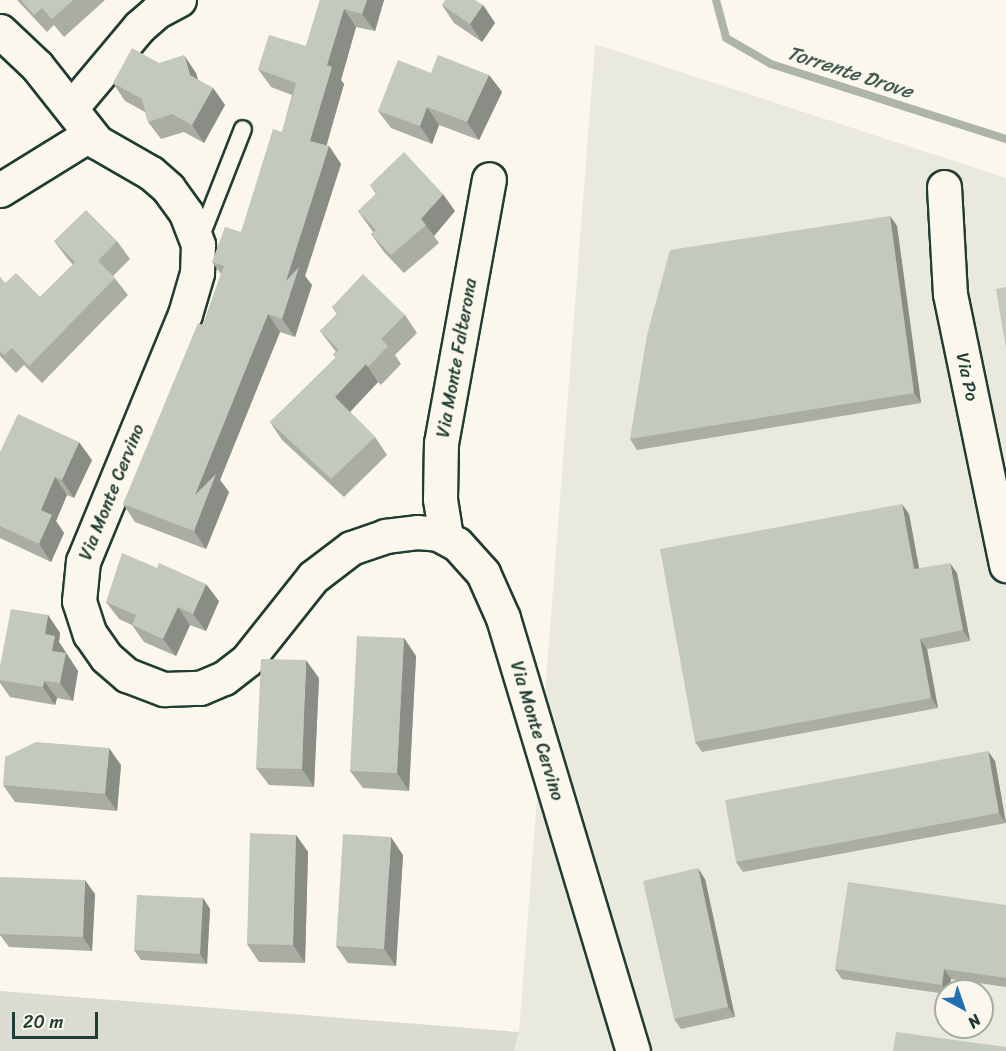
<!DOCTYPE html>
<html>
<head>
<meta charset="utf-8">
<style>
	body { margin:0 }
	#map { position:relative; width:1006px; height:1051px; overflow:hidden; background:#fbf7ec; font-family:Sriracha,sans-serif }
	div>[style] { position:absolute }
	.built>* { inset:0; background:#eae9de }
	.green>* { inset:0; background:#dbdcd1 }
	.stream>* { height:8px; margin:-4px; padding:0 4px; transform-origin:4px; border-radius:4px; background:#adb4aa }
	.roads { filter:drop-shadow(2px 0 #1f3d34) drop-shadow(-2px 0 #1f3d34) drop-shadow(0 2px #1f3d34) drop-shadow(0 -2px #1f3d34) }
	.lane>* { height:16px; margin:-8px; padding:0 8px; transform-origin:8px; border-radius:8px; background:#fbf7ec }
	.street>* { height:33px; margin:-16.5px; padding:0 16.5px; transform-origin:16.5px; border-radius:16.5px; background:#fbf7ec }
	.wall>* { inset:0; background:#a9ada3 }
	.shaded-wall>* { inset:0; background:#898d85 }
	.building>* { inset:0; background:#c4c9be }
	span { translate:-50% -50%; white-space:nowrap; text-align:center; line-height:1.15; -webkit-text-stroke:4.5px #fbf7ec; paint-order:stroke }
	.street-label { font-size:18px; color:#1f3d34 }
	.water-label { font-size:20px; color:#425b52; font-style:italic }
	.north { position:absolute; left:934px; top:979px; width:60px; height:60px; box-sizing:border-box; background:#fbf7ec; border:2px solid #a3ada2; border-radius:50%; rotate:140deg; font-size:16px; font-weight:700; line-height:24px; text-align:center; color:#1f3d34 }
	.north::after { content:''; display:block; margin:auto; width:21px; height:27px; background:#1f6fb2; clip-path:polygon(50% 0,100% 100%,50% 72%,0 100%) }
	.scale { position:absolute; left:12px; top:1012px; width:86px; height:27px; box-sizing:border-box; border:3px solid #1f3d34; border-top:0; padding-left:8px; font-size:18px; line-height:21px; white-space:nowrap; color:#1f3d34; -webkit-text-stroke:4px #fbf7ec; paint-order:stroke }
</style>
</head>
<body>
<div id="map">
	<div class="built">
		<div style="clip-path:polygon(evenodd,595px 44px,1006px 178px,1006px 1051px,514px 1051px,519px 1032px,595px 44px,946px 991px,982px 991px,982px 1027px,946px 1027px,946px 991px)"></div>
	</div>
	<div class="green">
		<div style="clip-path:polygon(0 991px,519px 1032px,514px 1051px,0 1051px)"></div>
	</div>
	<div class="stream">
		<div style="left:716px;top:0;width:39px;rotate:75deg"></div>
		<div style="left:726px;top:38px;width:52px;rotate:30deg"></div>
		<div style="left:771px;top:64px;width:247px;rotate:17.7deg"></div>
	</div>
	<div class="roads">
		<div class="lane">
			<div style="left:199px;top:241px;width:120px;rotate:-68.6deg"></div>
		</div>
		<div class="street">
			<div style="left:0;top:31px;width:51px;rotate:43.4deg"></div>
			<div style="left:37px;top:66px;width:97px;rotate:51.7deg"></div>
			<div style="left:97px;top:142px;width:62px;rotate:29.9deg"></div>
			<div style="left:151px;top:173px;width:23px;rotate:41deg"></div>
			<div style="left:168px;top:188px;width:31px;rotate:54deg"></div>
			<div style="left:186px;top:213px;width:34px;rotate:69deg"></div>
			<div style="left:198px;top:245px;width:28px;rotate:92deg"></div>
			<div style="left:197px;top:273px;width:43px;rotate:106.3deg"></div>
			<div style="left:185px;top:314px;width:267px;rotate:112.4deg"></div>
			<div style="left:83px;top:561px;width:40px;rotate:95.7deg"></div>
			<div style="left:79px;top:601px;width:35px;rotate:72deg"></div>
			<div style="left:90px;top:634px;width:28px;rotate:55deg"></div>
			<div style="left:106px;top:657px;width:28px;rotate:41deg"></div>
			<div style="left:127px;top:675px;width:40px;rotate:21deg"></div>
			<div style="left:164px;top:689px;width:36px;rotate:-2deg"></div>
			<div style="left:200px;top:688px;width:26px;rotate:-23deg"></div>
			<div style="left:224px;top:678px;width:29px;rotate:-38deg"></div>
			<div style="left:247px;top:660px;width:106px;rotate:-51.5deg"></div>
			<div style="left:313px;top:577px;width:48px;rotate:-37.3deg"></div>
			<div style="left:351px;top:548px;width:36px;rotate:-19deg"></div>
			<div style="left:385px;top:536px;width:32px;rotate:-7deg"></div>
			<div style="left:417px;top:532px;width:21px;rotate:5deg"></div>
			<div style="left:438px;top:534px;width:21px;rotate:28deg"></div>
			<div style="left:457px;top:544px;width:39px;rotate:48deg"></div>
			<div style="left:483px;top:573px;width:49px;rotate:66deg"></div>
			<div style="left:503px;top:618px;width:452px;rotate:73.3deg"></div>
			<div style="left:71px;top:108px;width:106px;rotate:-50deg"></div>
			<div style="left:139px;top:27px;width:23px;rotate:-41deg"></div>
			<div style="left:156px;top:12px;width:26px;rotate:-28deg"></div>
			<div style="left:944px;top:187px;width:107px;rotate:86.8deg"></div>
			<div style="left:950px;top:294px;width:277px;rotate:78.3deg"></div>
			<div style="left:0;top:190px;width:105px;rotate:-31.7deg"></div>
			<div style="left:446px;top:537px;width:38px;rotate:-99deg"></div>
			<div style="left:440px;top:499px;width:56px;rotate:-89deg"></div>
			<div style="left:441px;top:443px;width:268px;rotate:-79.7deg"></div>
		</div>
	</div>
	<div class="wall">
		<div style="clip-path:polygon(17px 0,105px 0,64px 37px,54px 25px,47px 32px)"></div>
		<div style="clip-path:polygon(320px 0,384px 0,375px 31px,356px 27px,341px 80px,344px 84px,326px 145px,329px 146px,341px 164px,305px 276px,312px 285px,295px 337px,280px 332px,220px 480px,229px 492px,206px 549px,135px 522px,123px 504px,203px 325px,221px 274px,212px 262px,241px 232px,282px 132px,292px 95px,271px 87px,258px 69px,306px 46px)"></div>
		<div style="clip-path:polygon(442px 5px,483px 5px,495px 23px,482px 42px,454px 23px)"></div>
		<div style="clip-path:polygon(159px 63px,196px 73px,198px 80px,213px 88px,225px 105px,204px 143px,184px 132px,161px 139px,148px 122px,145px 112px,125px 101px,113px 83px)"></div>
		<div style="clip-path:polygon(431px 73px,489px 75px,502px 92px,479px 140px,439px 125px,432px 144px,391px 128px,378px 111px)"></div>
		<div style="clip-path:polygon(370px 185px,455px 211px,434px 236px,439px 243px,404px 273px,384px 252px,371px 234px,373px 232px,358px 211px,376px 194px)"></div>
		<div style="clip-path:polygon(890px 216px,897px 226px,921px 403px,637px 450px,630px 439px)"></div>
		<div style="clip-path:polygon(54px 241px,117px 241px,130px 259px,113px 276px,128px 295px,42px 383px,24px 365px,16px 373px,0 356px,0 277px,5px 283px,40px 297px,73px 265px,67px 258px)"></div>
		<div style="clip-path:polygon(332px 307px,405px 315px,417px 333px,395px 355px,401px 364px,381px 385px,378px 382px,350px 412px,375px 437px,387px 455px,344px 497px,282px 440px,270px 422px,336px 358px,333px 354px,336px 352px,320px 331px,337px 314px)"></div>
		<div style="clip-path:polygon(0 452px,92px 460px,74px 498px,67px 495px,56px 521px,64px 533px,51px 562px,0 538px)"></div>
		<div style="clip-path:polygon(909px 514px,919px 568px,957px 573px,970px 641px,927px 649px,938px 708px,702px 752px,695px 742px)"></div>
		<div style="clip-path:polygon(219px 601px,206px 631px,190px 625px,176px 656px,144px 642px,132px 625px,119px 619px,106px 602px)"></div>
		<div style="clip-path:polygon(48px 615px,60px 633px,59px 642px,78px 671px,73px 701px,57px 698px,55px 705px,10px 697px,0 683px,0 666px)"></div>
		<div style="clip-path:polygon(404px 638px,416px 656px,409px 791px,363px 788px,350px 771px)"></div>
		<div style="clip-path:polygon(319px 678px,314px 787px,269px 785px,256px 768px)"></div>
		<div style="clip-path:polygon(995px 761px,1006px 823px,743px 872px,736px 862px)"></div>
		<div style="clip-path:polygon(121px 765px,117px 811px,15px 802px,3px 785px)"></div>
		<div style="clip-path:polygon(296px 835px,308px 852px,305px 963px,259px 962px,247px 944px)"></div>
		<div style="clip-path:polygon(403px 855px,396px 966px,348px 963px,336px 946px)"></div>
		<div style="clip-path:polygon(0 877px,95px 894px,92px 951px,9px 947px,0 935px)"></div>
		<div style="clip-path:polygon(705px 879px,735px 1017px,681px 1029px,674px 1019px)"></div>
		<div style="clip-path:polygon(203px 898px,210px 909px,207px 964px,141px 960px,134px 950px)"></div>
		<div style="clip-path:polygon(1006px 905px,1006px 987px,951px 979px,950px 991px,946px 991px,946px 994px,842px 979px,835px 969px)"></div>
	</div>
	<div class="shaded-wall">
		<div style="clip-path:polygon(367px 0,384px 0,375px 31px,362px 14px)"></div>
		<div style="clip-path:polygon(483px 5px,495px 23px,482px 42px,470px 24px)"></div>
		<div style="clip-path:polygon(344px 9px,356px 27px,341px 80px,344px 84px,323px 158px,310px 141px,327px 65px)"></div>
		<div style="clip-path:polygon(184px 55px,196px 73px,202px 93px,190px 75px)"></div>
		<div style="clip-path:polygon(489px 75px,502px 92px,479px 140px,467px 122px)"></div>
		<div style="clip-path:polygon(213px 88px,225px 105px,204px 143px,192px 125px)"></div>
		<div style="clip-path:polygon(427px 107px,439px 125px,432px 144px,420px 126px)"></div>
		<div style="clip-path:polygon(329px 146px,341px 164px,305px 276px,312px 285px,295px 337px,282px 319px,286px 281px)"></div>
		<div style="clip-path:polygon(443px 194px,455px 211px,434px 236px,421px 219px)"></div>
		<div style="clip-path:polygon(890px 216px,897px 226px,921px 403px,914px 393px)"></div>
		<div style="clip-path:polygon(268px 314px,280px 332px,220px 480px,229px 492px,206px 549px,194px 531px,195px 495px)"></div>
		<div style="clip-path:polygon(366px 364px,378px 382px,348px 414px,335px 397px)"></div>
		<div style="clip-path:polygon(79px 442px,92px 460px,74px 498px,62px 480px)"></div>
		<div style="clip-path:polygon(55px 477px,67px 495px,56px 521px,64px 533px,51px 562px,39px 544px,41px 510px)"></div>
		<div style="clip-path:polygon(902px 504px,909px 514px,921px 579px,914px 569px)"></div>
		<div style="clip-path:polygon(950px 563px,957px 573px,970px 641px,963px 630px)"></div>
		<div style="clip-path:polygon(206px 584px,219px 601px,206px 631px,193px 614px)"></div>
		<div style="clip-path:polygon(178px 607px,190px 625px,176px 656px,163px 639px)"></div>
		<div style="clip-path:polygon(48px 615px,60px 633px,59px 642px,78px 671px,73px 701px,60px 683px,52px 651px,45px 634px)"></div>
		<div style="clip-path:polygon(404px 638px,416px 656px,409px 791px,397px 773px)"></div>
		<div style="clip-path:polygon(920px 639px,927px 649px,938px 708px,931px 698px)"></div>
		<div style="clip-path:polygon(306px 660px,319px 678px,314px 787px,302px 769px)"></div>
		<div style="clip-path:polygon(44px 681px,57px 698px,55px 705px,43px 687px)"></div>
		<div style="clip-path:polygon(109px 748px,121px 765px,117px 811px,105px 794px)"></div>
		<div style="clip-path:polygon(988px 751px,995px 761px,1006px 823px,999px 813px)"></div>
		<div style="clip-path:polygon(296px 835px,308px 852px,305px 963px,293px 945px)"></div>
		<div style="clip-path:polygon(391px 837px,403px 855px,396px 966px,384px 949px)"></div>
		<div style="clip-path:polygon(698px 868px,705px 879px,735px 1017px,728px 1007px)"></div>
		<div style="clip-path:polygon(85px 880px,95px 894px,92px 951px,83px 937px)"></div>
		<div style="clip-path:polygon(203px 898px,210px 909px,207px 964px,200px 954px)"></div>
		<div style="clip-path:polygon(944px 969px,951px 979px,950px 991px,946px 991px,942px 985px)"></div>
	</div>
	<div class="building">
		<div style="clip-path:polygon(21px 0,73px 0,52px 19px,42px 8px,34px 15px)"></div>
		<div style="clip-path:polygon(320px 0,367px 0,362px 14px,344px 9px,327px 65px,332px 67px,310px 141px,329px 146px,286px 281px,299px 267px,282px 319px,268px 314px,195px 495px,216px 474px,194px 531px,123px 504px,198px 323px,203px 325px,224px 266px,212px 262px,225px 227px,241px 232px,273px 129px,282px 132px,296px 83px,258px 69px,269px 35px,306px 46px)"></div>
		<div style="clip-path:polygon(445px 0,475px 0,483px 5px,470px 24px,442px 5px)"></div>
		<div style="clip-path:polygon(132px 48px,159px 63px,184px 55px,190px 75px,213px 88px,192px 125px,172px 114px,148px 122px,142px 99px,113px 83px)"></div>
		<div style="clip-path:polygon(438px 55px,489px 75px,467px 122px,427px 107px,420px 126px,378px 111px,398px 60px,431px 73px)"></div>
		<div style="clip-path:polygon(404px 152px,443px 194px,421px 219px,426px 225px,391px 255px,371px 234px,376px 230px,358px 211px,377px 193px,370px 185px)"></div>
		<div style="clip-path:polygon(86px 210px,117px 241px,98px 261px,115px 278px,29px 366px,12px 348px,4px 355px,0 351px,0 277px,5px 283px,16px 273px,40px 297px,75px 262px,54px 241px)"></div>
		<div style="clip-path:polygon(890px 216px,914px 393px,630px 439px,647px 335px,670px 250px)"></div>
		<div style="clip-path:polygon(363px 274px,405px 315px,381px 339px,388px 346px,368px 367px,366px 364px,335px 397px,375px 437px,331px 479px,270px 422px,336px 357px,333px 354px,339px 350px,320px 331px,338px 313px,332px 307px)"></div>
		<div style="clip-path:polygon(1006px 287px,1006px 349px,996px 289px)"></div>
		<div style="clip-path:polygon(18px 414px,79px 442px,62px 480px,55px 477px,41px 510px,52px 515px,39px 544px,0 526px,0 452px)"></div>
		<div style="clip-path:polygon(902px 504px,914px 569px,950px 563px,963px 630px,920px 639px,931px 698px,695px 742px,660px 549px)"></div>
		<div style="clip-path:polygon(122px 553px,157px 568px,159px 563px,206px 584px,193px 614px,178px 607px,163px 639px,132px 625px,136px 615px,106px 602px)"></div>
		<div style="clip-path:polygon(11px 609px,48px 615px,45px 634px,55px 636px,52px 651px,66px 653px,60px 683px,44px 681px,43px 687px,0 680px,0 666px)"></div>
		<div style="clip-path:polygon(357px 636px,404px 638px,397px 773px,350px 771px)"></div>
		<div style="clip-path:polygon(261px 659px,306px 660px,302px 769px,256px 768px)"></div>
		<div style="clip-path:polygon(36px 742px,109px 748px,105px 794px,3px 785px,5px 757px)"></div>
		<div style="clip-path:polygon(988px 751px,999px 813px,736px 862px,725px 800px)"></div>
		<div style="clip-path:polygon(250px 833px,296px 835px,293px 945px,247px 944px)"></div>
		<div style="clip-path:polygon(343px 834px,391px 837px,384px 949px,336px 946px)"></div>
		<div style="clip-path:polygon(698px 868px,728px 1007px,674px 1019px,643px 881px)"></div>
		<div style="clip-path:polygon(0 877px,85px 880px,83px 937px,0 934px)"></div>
		<div style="clip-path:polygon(848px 882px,1006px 905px,1006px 978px,944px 969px,942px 985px,835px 969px)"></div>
		<div style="clip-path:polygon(137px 895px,203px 898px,200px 954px,134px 950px)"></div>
		<div style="clip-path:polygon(896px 1032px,1006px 1047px,1006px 1051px,893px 1051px)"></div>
	</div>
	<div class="street-label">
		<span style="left:457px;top:358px;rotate:-80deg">Via Monte Falterona</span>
		<span style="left:967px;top:377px;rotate:78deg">Via Po</span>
		<span style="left:112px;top:492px;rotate:-68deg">Via Monte Cervino</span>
		<span style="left:537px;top:731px;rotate:73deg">Via Monte Cervino</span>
	</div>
	<div class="water-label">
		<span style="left:850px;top:72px;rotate:18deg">Torrente Drove</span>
	</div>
	<div class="north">N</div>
	<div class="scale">20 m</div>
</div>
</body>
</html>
